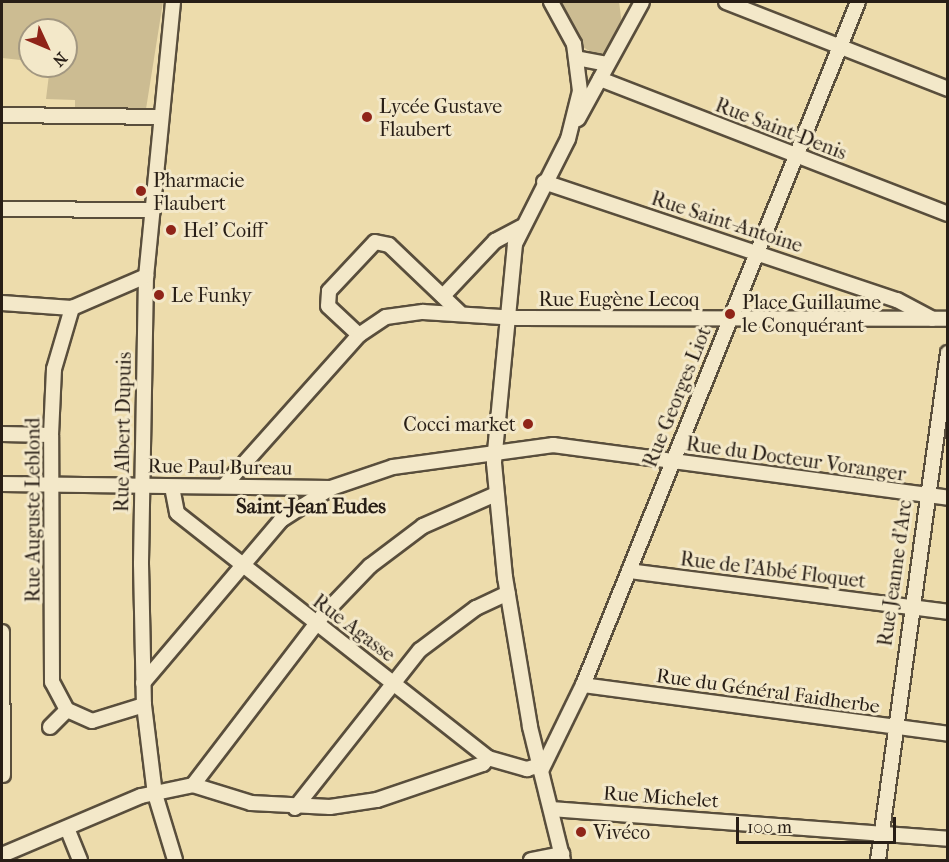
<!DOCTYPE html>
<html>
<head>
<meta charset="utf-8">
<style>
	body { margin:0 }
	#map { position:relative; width:949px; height:862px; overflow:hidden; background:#eddcac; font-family:"IM FELL French Canon",serif }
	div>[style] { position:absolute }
	.green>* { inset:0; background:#ccbc92 }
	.roads { filter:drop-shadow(2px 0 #594e3c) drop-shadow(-2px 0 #594e3c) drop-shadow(0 2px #594e3c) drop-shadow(0 -2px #594e3c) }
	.minor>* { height:14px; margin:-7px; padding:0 7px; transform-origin:7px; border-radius:7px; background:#f3e8c9 }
	.dots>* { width:16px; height:16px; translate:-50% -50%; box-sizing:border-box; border:3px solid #f3e8c9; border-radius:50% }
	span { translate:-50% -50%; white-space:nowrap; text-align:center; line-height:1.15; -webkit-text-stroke:6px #f3e8c9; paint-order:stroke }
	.poi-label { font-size:20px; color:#281e16 }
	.left { translate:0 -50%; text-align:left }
	.right { translate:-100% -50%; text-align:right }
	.street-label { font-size:20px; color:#281e16 }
	.neighbourhood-label { font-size:21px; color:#281e16; font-weight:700 }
	.frame { position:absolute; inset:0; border:3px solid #281e16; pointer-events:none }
	.north { position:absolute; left:18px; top:18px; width:60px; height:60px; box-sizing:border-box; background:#f3e8c9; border:2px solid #a29781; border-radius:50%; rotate:134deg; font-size:16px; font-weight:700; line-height:24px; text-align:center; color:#281e16 }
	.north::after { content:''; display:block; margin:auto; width:21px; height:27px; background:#8f2418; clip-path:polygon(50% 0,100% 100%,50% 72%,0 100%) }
	.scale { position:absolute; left:736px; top:817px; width:160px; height:27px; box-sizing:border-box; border:3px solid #281e16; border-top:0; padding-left:8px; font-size:18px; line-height:21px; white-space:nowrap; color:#281e16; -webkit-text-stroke:4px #f3e8c9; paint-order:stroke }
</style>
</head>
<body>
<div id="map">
	<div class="green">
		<div style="clip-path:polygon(2px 2px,163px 2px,146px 109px,75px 109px,75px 100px,46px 99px,50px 66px,66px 66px,66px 30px,30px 30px,30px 61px,2px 58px)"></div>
		<div style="clip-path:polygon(562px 2px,619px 2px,622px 24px,608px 50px,598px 56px,581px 46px)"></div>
	</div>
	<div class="roads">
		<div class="minor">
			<div style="left:173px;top:2px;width:275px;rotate:95.6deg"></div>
			<div style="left:146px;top:276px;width:288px;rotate:91deg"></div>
			<div style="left:141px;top:564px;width:141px;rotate:88.8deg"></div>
			<div style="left:144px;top:705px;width:90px;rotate:83deg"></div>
			<div style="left:155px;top:794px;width:69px;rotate:73.1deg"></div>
			<div style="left:551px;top:2px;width:48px;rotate:61.3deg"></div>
			<div style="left:574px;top:44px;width:47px;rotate:82.7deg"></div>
			<div style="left:580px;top:91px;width:49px;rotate:104deg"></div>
			<div style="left:568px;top:139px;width:118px;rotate:116.8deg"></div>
			<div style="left:515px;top:244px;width:220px;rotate:95.5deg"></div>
			<div style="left:494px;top:463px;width:115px;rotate:84.5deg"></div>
			<div style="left:505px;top:577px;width:152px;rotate:80.5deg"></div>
			<div style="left:530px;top:727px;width:137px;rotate:76.1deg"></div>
			<div style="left:726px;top:2px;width:238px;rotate:21.4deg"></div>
			<div style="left:576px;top:58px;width:31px;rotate:11deg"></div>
			<div style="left:600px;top:79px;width:373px;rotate:21.2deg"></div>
			<div style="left:2px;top:115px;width:159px;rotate:0.7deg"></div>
			<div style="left:578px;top:119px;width:133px;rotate:-61.3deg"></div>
			<div style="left:544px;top:182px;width:372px;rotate:18.5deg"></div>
			<div style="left:897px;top:300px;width:40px;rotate:28deg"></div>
			<div style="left:2px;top:209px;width:151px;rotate:0.4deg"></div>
			<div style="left:443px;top:296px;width:76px;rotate:-46.6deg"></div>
			<div style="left:495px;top:241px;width:30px;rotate:-28deg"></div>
			<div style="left:2px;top:303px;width:70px;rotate:4.1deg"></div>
			<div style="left:359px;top:335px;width:42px;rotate:-136.9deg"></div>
			<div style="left:328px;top:306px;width:15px;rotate:-86deg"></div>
			<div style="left:329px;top:291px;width:67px;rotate:-46.8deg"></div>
			<div style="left:375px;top:242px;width:14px;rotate:12deg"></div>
			<div style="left:389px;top:245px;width:97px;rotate:43.7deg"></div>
			<div style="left:2px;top:434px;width:49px;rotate:1.2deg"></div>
			<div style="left:2px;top:484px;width:329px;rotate:0.7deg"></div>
			<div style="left:224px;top:486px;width:203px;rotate:-48.2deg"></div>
			<div style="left:359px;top:335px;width:32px;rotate:-34deg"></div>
			<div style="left:386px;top:317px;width:37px;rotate:-8deg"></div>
			<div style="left:423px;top:312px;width:94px;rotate:3.7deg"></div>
			<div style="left:517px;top:318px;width:431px;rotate:0.1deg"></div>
			<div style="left:172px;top:487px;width:26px;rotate:79deg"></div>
			<div style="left:177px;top:513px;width:396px;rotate:38.2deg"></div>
			<div style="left:488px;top:758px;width:41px;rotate:15.8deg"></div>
			<div style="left:527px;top:769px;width:14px;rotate:-17deg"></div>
			<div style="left:629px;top:571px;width:322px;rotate:7.3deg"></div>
			<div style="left:2px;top:632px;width:143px;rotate:89.6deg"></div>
			<div style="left:143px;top:683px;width:214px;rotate:-49.7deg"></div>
			<div style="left:281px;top:520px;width:59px;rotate:-32.6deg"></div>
			<div style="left:331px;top:488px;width:65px;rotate:-18.7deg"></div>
			<div style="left:393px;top:467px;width:162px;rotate:-7.8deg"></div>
			<div style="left:553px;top:445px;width:399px;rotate:7.6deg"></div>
			<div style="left:583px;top:685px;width:368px;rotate:7.6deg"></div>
			<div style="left:144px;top:705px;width:54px;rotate:162.9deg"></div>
			<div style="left:92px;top:721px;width:27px;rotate:-156deg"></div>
			<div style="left:67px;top:710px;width:32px;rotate:-118deg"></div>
			<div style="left:52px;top:682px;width:247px;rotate:-90.2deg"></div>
			<div style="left:51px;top:435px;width:66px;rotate:-87.4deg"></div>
			<div style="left:54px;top:369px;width:64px;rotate:-73.6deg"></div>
			<div style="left:72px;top:308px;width:81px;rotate:-23.4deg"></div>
			<div style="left:50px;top:727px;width:24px;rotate:-45deg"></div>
			<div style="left:541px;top:771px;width:96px;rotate:-64deg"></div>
			<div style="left:583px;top:685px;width:736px;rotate:-68.07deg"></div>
			<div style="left:193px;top:785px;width:214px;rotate:-52.6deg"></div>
			<div style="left:323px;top:615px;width:68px;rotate:-46.2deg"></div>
			<div style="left:370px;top:566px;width:66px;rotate:-37deg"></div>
			<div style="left:423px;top:526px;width:80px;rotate:-23.7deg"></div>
			<div style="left:295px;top:808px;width:201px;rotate:-51.7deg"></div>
			<div style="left:420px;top:650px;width:70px;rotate:-36.9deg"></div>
			<div style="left:476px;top:608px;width:35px;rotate:-25deg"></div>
			<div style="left:551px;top:809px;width:398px;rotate:4.3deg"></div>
			<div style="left:67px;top:828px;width:35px;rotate:68deg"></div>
			<div style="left:2px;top:855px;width:151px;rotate:-23deg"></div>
			<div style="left:141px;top:796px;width:53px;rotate:-11.9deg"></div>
			<div style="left:193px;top:785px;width:61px;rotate:17.2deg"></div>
			<div style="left:251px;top:803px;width:79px;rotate:2.9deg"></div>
			<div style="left:330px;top:807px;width:48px;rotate:-8.5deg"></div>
			<div style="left:377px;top:800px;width:112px;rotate:-18.8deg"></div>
			<div style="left:483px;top:764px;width:8px;rotate:-50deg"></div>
			<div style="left:531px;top:860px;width:32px;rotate:-11deg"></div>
			<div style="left:878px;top:860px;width:512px;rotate:-82.14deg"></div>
		</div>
	</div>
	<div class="dots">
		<div style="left:367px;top:117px;background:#8f2418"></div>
		<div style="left:141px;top:191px;background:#8f2418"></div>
		<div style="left:171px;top:230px;background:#8f2418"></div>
		<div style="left:159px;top:295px;background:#8f2418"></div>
		<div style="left:730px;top:314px;background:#8f2418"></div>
		<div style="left:528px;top:424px;background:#8f2418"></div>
		<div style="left:581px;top:832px;background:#8f2418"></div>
	</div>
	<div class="poi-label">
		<span class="left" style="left:379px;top:118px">Lycée Gustave<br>Flaubert</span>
		<span class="left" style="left:153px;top:192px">Pharmacie<br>Flaubert</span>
		<span class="left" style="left:183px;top:230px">Hel' Coiff</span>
		<span class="left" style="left:171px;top:295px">Le Funky</span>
		<span class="left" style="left:742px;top:314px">Place Guillaume<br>le Conquérant</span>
		<span class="right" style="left:516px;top:424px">Cocci market</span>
		<span class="left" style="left:593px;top:832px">Vivéco</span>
	</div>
	<div class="street-label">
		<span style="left:781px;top:129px;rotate:21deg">Rue Saint-Denis</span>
		<span style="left:727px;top:222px;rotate:18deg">Rue Saint-Antoine</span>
		<span style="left:619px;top:299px">Rue Eugène Lecoq</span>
		<span style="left:677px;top:397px;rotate:-68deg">Rue Georges Liot</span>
		<span style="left:123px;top:432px;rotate:-89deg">Rue Albert Dupuis</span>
		<span style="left:796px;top:459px;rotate:8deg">Rue du Docteur Voranger</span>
		<span style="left:220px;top:467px;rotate:1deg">Rue Paul Bureau</span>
		<span style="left:33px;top:510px;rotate:-90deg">Rue Auguste Leblond</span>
		<span style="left:773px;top:570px;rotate:7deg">Rue de l'Abbé Floquet</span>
		<span style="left:895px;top:573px;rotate:-82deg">Rue Jeanne d'Arc</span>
		<span style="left:354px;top:628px;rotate:37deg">Rue Agasse</span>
		<span style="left:768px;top:691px;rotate:8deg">Rue du Général Faidherbe</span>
		<span style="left:661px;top:797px;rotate:4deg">Rue Michelet</span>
	</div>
	<div class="neighbourhood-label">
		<span style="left:311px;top:506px">Saint-Jean Eudes</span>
	</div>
	<div class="frame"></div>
	<div class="north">N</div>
	<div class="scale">100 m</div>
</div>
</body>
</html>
